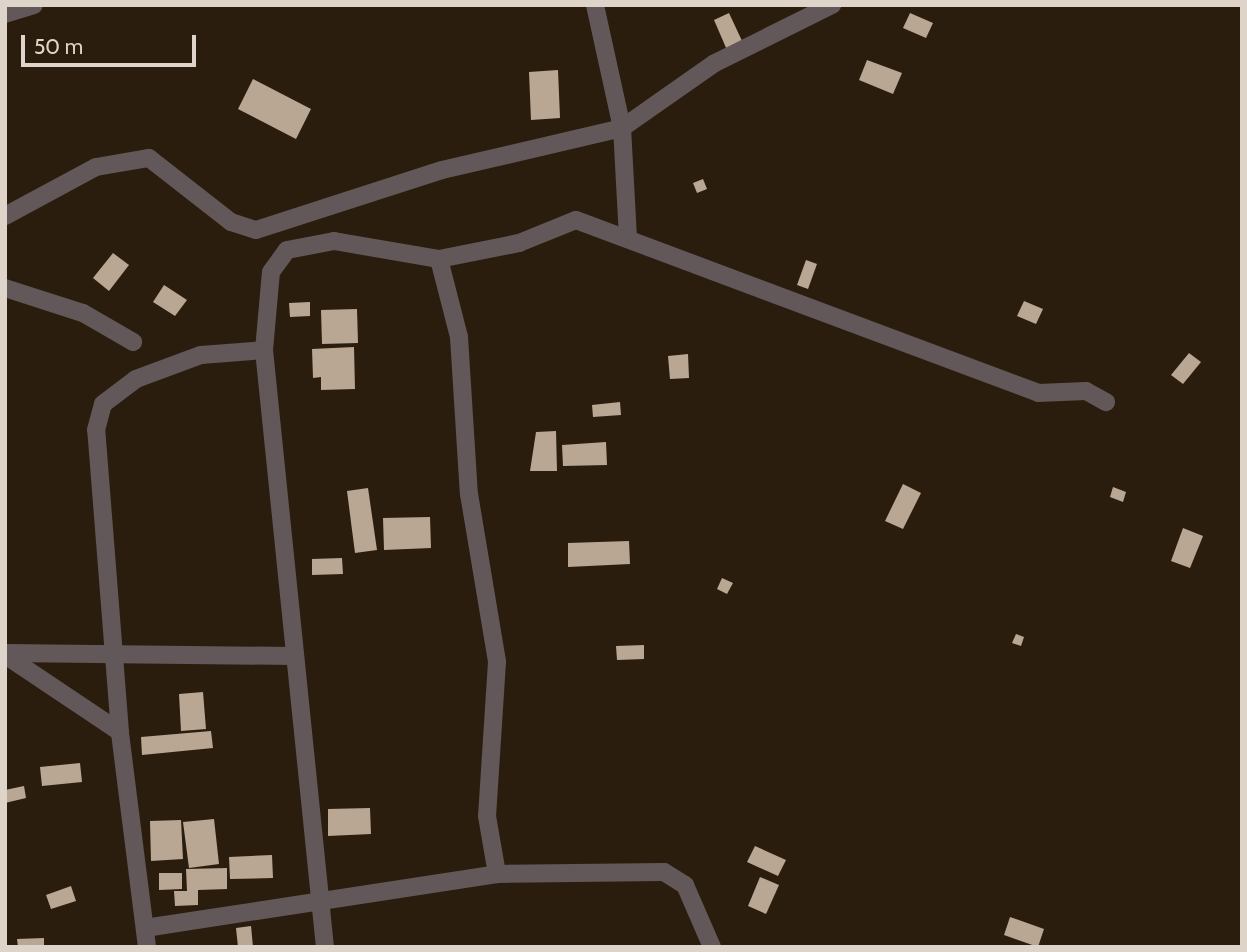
<!DOCTYPE html>
<html>
<head>
<meta charset="utf-8">
<style>
	body { margin:0 }
	#map { position:relative; width:1247px; height:952px; overflow:hidden; background:#2b1d0d; font-family:Cabin,sans-serif }
	div>[style] { position:absolute }
	.building>* { inset:0; background:#baa793 }
	.minor>* { height:18px; margin:-9px; padding:0 9px; transform-origin:9px; border-radius:9px; background:#635859 }
	span { translate:-50% -50%; white-space:nowrap; text-align:center; line-height:1.15; -webkit-text-stroke:7px #2b1d0d; paint-order:stroke }
	.frame { position:absolute; inset:0; border:7px solid #ded4ca; pointer-events:none }
	.scale { position:absolute; left:21px; top:35px; width:175px; height:32px; box-sizing:border-box; border:4px solid #ded4ca; border-top:0; padding-left:9px; font-size:21px; line-height:24px; white-space:nowrap; color:#ded4ca; -webkit-text-stroke:5px #2b1d0d; paint-order:stroke }
</style>
</head>
<body>
<div id="map">
	<div class="building">
		<div style="clip-path:polygon(729px 13px,743px 43px,727px 50px,714px 20px)"></div>
		<div style="clip-path:polygon(910px 13px,933px 23px,926px 38px,903px 28px)"></div>
		<div style="clip-path:polygon(867px 60px,902px 73px,893px 94px,859px 80px)"></div>
		<div style="clip-path:polygon(558px 70px,560px 118px,531px 120px,529px 72px)"></div>
		<div style="clip-path:polygon(253px 79px,311px 109px,296px 139px,238px 109px)"></div>
		<div style="clip-path:polygon(703px 179px,707px 189px,697px 193px,693px 183px)"></div>
		<div style="clip-path:polygon(113px 253px,129px 265px,109px 291px,93px 278px)"></div>
		<div style="clip-path:polygon(806px 260px,817px 264px,808px 289px,797px 285px)"></div>
		<div style="clip-path:polygon(164px 285px,187px 300px,175px 316px,153px 302px)"></div>
		<div style="clip-path:polygon(1024px 301px,1043px 309px,1036px 324px,1017px 316px)"></div>
		<div style="clip-path:polygon(310px 302px,310px 316px,290px 317px,289px 303px)"></div>
		<div style="clip-path:polygon(357px 309px,358px 343px,322px 344px,321px 310px)"></div>
		<div style="clip-path:polygon(354px 347px,355px 389px,321px 390px,321px 377px,313px 378px,312px 349px)"></div>
		<div style="clip-path:polygon(1189px 353px,1201px 362px,1183px 384px,1171px 375px)"></div>
		<div style="clip-path:polygon(688px 354px,689px 378px,670px 379px,668px 356px)"></div>
		<div style="clip-path:polygon(620px 402px,621px 415px,593px 417px,592px 405px)"></div>
		<div style="clip-path:polygon(556px 431px,557px 471px,530px 471px,536px 432px)"></div>
		<div style="clip-path:polygon(606px 442px,607px 465px,563px 466px,562px 445px)"></div>
		<div style="clip-path:polygon(903px 484px,921px 493px,903px 529px,885px 521px)"></div>
		<div style="clip-path:polygon(1113px 487px,1126px 492px,1123px 502px,1110px 497px)"></div>
		<div style="clip-path:polygon(368px 488px,377px 550px,355px 553px,347px 491px)"></div>
		<div style="clip-path:polygon(430px 517px,431px 548px,384px 550px,383px 518px)"></div>
		<div style="clip-path:polygon(1183px 528px,1203px 536px,1190px 568px,1171px 561px)"></div>
		<div style="clip-path:polygon(629px 541px,630px 564px,568px 567px,568px 543px)"></div>
		<div style="clip-path:polygon(342px 558px,343px 574px,312px 575px,312px 559px)"></div>
		<div style="clip-path:polygon(722px 578px,733px 583px,727px 594px,717px 589px)"></div>
		<div style="clip-path:polygon(1016px 634px,1024px 637px,1021px 646px,1012px 643px)"></div>
		<div style="clip-path:polygon(644px 645px,644px 659px,617px 660px,616px 646px)"></div>
		<div style="clip-path:polygon(203px 692px,206px 729px,181px 731px,179px 694px)"></div>
		<div style="clip-path:polygon(211px 731px,213px 748px,142px 755px,141px 737px)"></div>
		<div style="clip-path:polygon(80px 763px,82px 782px,42px 786px,40px 767px)"></div>
		<div style="clip-path:polygon(24px 786px,26px 798px,5px 803px,5px 790px)"></div>
		<div style="clip-path:polygon(370px 808px,371px 834px,328px 836px,328px 809px)"></div>
		<div style="clip-path:polygon(214px 819px,219px 864px,189px 868px,183px 822px)"></div>
		<div style="clip-path:polygon(181px 820px,183px 859px,151px 861px,150px 821px)"></div>
		<div style="clip-path:polygon(755px 846px,786px 860px,778px 876px,747px 862px)"></div>
		<div style="clip-path:polygon(272px 855px,273px 878px,230px 879px,229px 857px)"></div>
		<div style="clip-path:polygon(227px 868px,227px 889px,198px 890px,198px 905px,175px 906px,174px 891px,187px 891px,186px 869px)"></div>
		<div style="clip-path:polygon(159px 873px,182px 873px,182px 889px,159px 890px)"></div>
		<div style="clip-path:polygon(760px 877px,779px 885px,766px 914px,748px 906px)"></div>
		<div style="clip-path:polygon(71px 886px,76px 901px,51px 909px,46px 895px)"></div>
		<div style="clip-path:polygon(1010px 917px,1044px 929px,1038px 947px,1004px 935px)"></div>
		<div style="clip-path:polygon(251px 926px,253px 947px,238px 947px,236px 928px)"></div>
		<div style="clip-path:polygon(44px 938px,44px 947px,18px 947px,17px 939px)"></div>
	</div>
	<div class="minor">
		<div style="left:5px;top:14px;width:30px;rotate:-17deg"></div>
		<div style="left:5px;top:216px;width:103px;rotate:-28.3deg"></div>
		<div style="left:96px;top:167px;width:54px;rotate:-9.6deg"></div>
		<div style="left:149px;top:158px;width:104px;rotate:38deg"></div>
		<div style="left:231px;top:222px;width:26px;rotate:18deg"></div>
		<div style="left:256px;top:230px;width:195px;rotate:-17.9deg"></div>
		<div style="left:442px;top:170px;width:185px;rotate:-13.1deg"></div>
		<div style="left:622px;top:128px;width:126px;rotate:-102.4deg"></div>
		<div style="left:628px;top:238px;width:110px;rotate:-93.1deg"></div>
		<div style="left:622px;top:128px;width:113px;rotate:-35deg"></div>
		<div style="left:715px;top:63px;width:131px;rotate:-26.4deg"></div>
		<div style="left:439px;top:259px;width:81px;rotate:75.6deg"></div>
		<div style="left:459px;top:337px;width:157px;rotate:86.4deg"></div>
		<div style="left:469px;top:494px;width:170px;rotate:80.5deg"></div>
		<div style="left:497px;top:662px;width:154px;rotate:93.7deg"></div>
		<div style="left:487px;top:816px;width:59px;rotate:80.2deg"></div>
		<div style="left:5px;top:288px;width:82px;rotate:17.8deg"></div>
		<div style="left:83px;top:313px;width:58px;rotate:30.1deg"></div>
		<div style="left:264px;top:350px;width:600px;rotate:84.17deg"></div>
		<div style="left:5px;top:653px;width:288px;rotate:0.6deg"></div>
		<div style="left:5px;top:655px;width:138px;rotate:33.8deg"></div>
		<div style="left:145px;top:928px;width:356px;rotate:-8.7deg"></div>
		<div style="left:497px;top:874px;width:167px;rotate:-0.7deg"></div>
		<div style="left:664px;top:872px;width:25px;rotate:32deg"></div>
		<div style="left:685px;top:885px;width:68px;rotate:66.5deg"></div>
		<div style="left:147px;top:947px;width:217px;rotate:-97.2deg"></div>
		<div style="left:120px;top:732px;width:303px;rotate:-94.5deg"></div>
		<div style="left:96px;top:430px;width:27px;rotate:-75deg"></div>
		<div style="left:103px;top:404px;width:41px;rotate:-37.1deg"></div>
		<div style="left:136px;top:379px;width:69px;rotate:-20.3deg"></div>
		<div style="left:201px;top:355px;width:63px;rotate:-4.5deg"></div>
		<div style="left:264px;top:350px;width:78px;rotate:-84.9deg"></div>
		<div style="left:271px;top:272px;width:27px;rotate:-54deg"></div>
		<div style="left:287px;top:250px;width:48px;rotate:-10.8deg"></div>
		<div style="left:334px;top:241px;width:107px;rotate:9.7deg"></div>
		<div style="left:439px;top:259px;width:82px;rotate:-11.3deg"></div>
		<div style="left:519px;top:243px;width:61px;rotate:-22deg"></div>
		<div style="left:576px;top:220px;width:493px;rotate:20.5deg"></div>
		<div style="left:1038px;top:393px;width:48px;rotate:-2.4deg"></div>
		<div style="left:1086px;top:391px;width:23px;rotate:29deg"></div>
	</div>
	<div class="frame"></div>
	<div class="scale">50 m</div>
</div>
</body>
</html>
